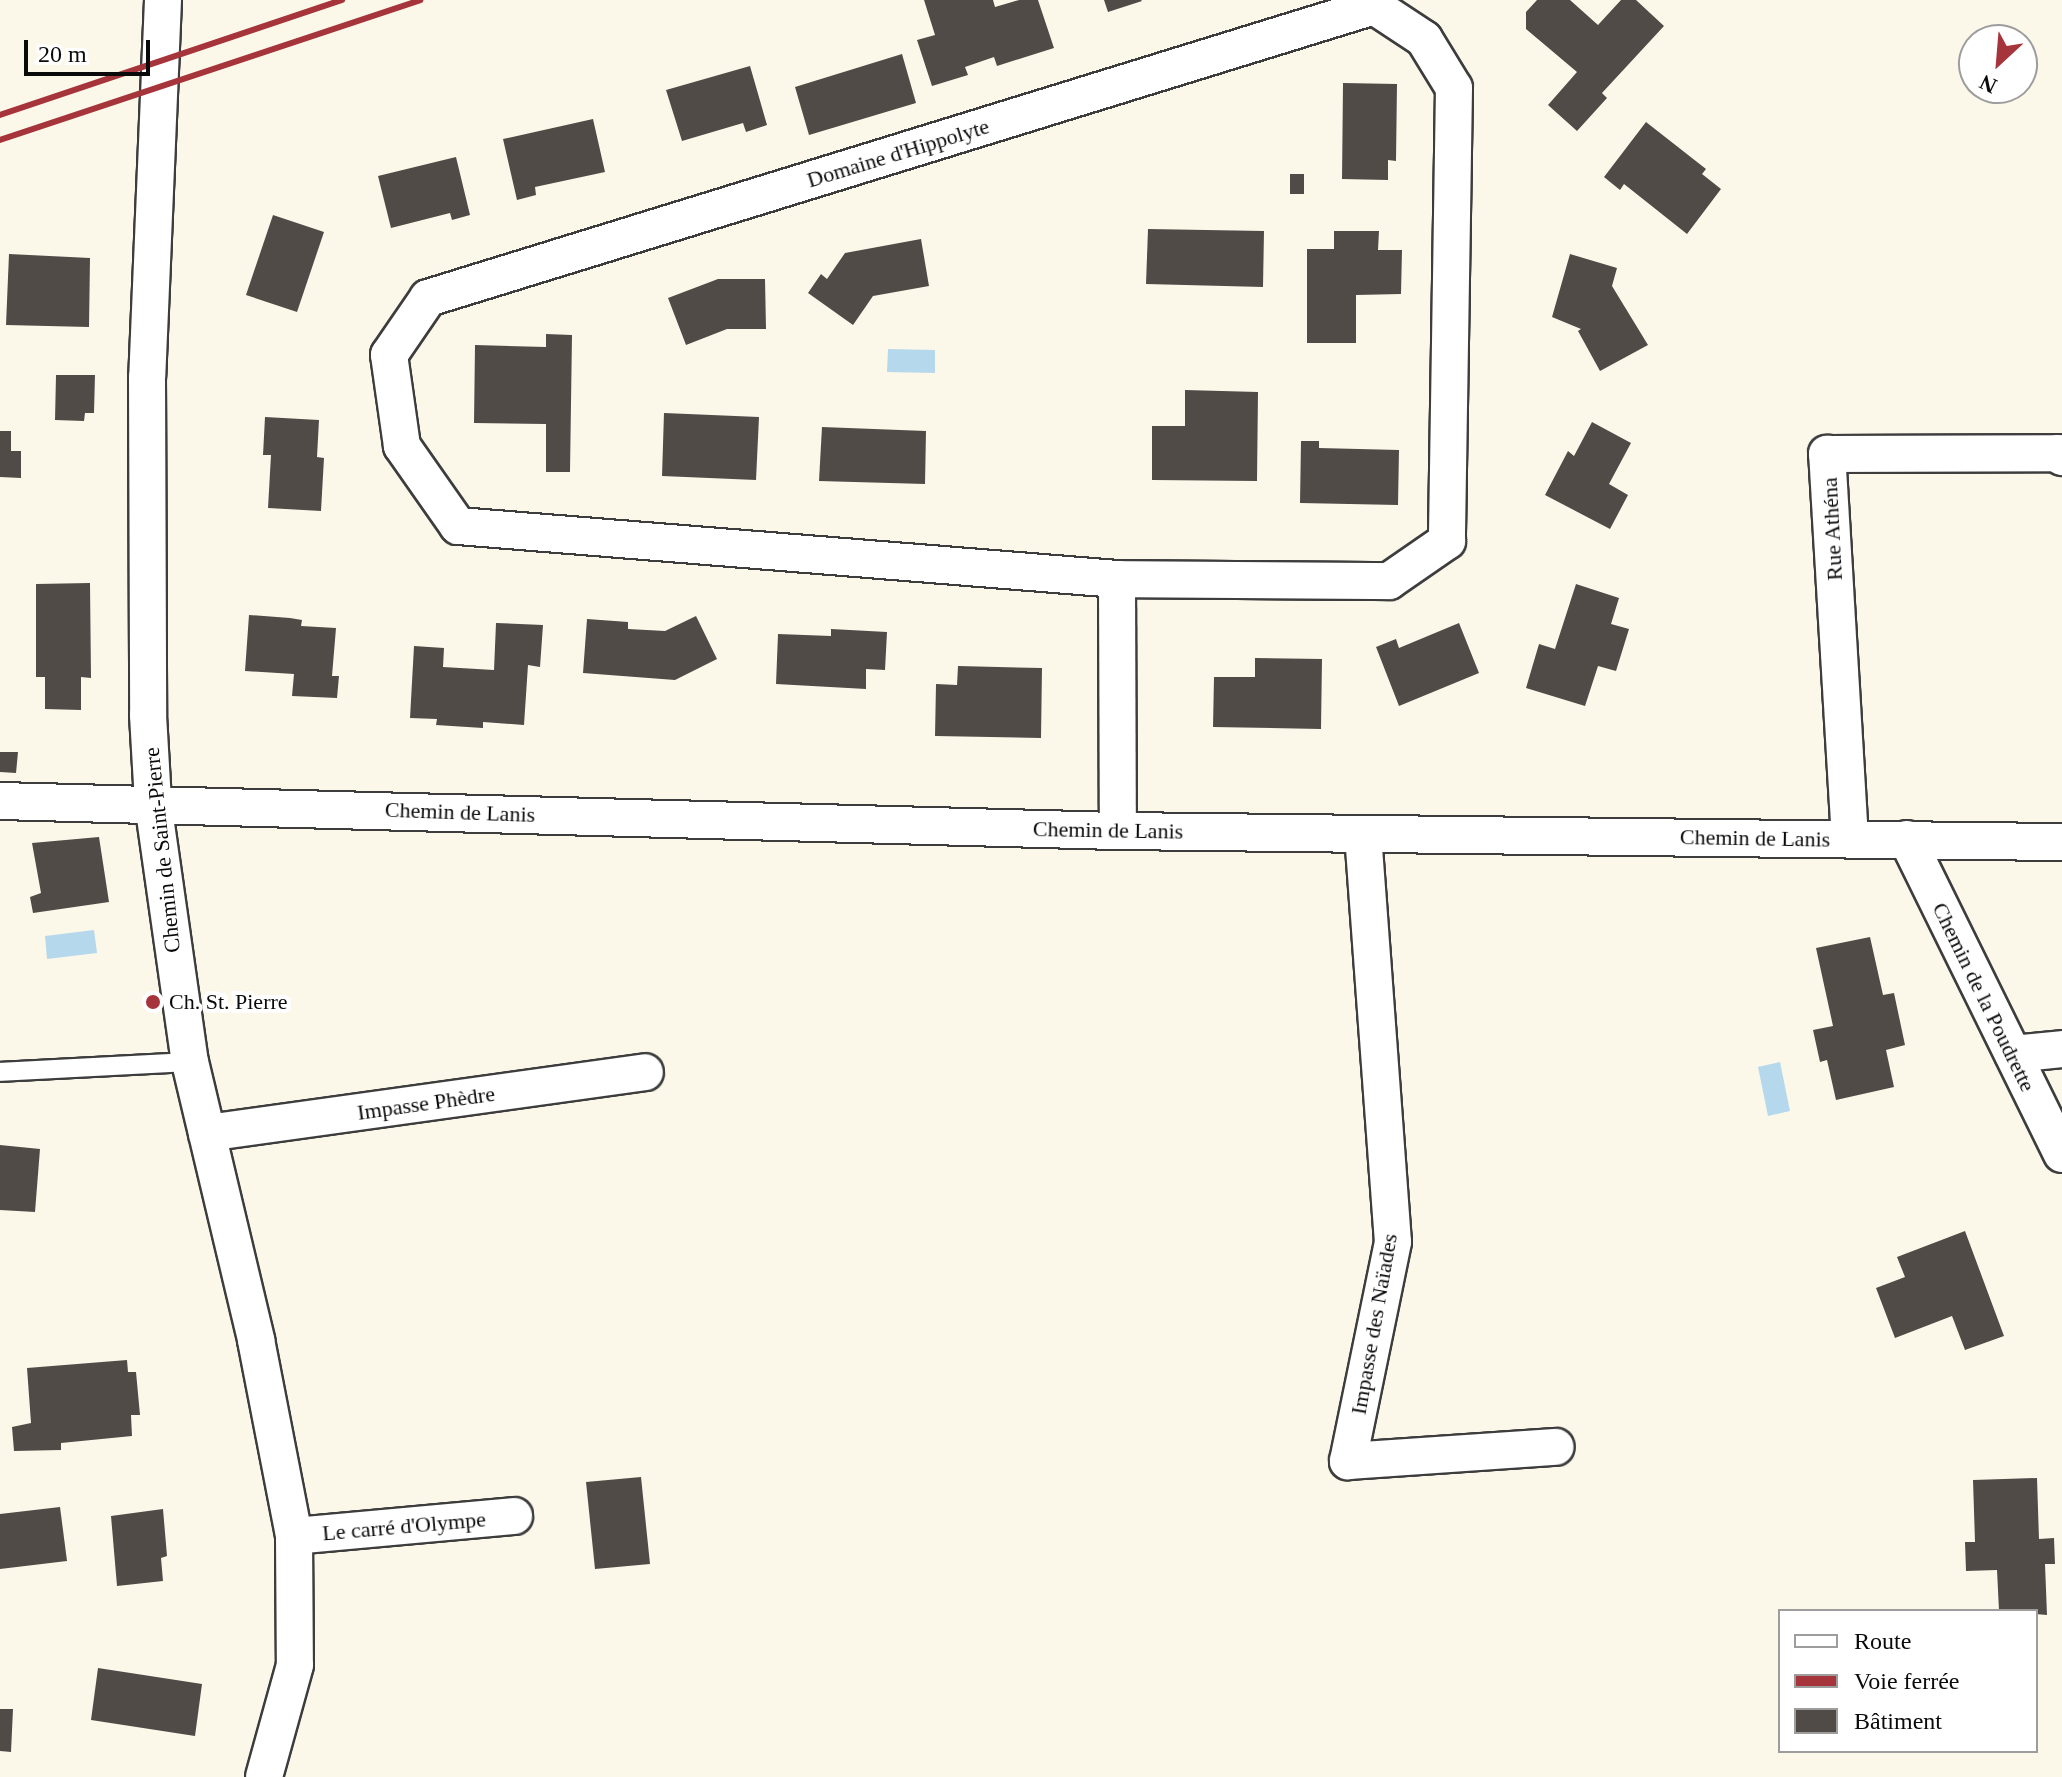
<!DOCTYPE html>
<html>
<head>
<meta charset="utf-8">
<style>
	body { margin:0 }
	#map { position:relative; width:2062px; height:1777px; overflow:hidden; background:#fcf8e9; font-family:Georgia,serif }
	div>[style] { position:absolute }
	.water>* { inset:0; background:#b5d8ed }
	.building>* { inset:0; background:#514b48 }
	.roads { filter:drop-shadow(2px 0 #3d3d3d) drop-shadow(-2px 0 #3d3d3d) drop-shadow(0 2px #3d3d3d) drop-shadow(0 -2px #3d3d3d) }
	.lane>* { height:18px; margin:-9px; padding:0 9px; transform-origin:9px; border-radius:9px; background:#fff }
	.street>* { height:36px; margin:-18px; padding:0 18px; transform-origin:18px; border-radius:18px; background:#fff }
	.rail>* { height:6px; margin:-3px; padding:0 3px; transform-origin:3px; border-radius:3px; background:#a6353b }
	.dots>* { width:22px; height:22px; translate:-50% -50%; box-sizing:border-box; border:4px solid #fff; border-radius:50% }
	span { translate:-50% -50%; white-space:nowrap; text-align:center; line-height:1.15; -webkit-text-stroke:8px #fff; paint-order:stroke }
	.street-label { font-size:22px; color:#0a0a0a }
	.poi-label { font-size:22px; color:#0a0a0a }
	.left { translate:0 -50%; text-align:left }
	.legend { position:absolute; left:1778px; top:1609px; width:260px; height:144px; box-sizing:border-box; background:#fff; border:2px solid #9d9d9d; margin:0; padding:10px 14px; list-style:none; font-size:24px; color:#0a0a0a }
	.legend li { display:flex; align-items:center; gap:16px; height:40px }
	.legend b { width:40px; border:2px solid #9d9d9d }
	.north { position:absolute; left:1958px; top:24px; width:80px; height:80px; box-sizing:border-box; background:#fff; border:2px solid #9d9d9d; border-radius:50%; rotate:206deg; font-size:22px; font-weight:700; line-height:32px; text-align:center; color:#0a0a0a }
	.north::after { content:''; display:block; margin:auto; width:28px; height:36px; background:#a6353b; clip-path:polygon(50% 0,100% 100%,50% 72%,0 100%) }
	.scale { position:absolute; left:24px; top:40px; width:126px; height:36px; box-sizing:border-box; border:4px solid #0a0a0a; border-top:0; padding-left:10px; font-size:24px; line-height:28px; white-space:nowrap; color:#0a0a0a; -webkit-text-stroke:6px #fff; paint-order:stroke }
</style>
</head>
<body>
<div id="map">
	<div class="water">
		<div style="clip-path:polygon(888px 349px,935px 350px,935px 373px,887px 372px)"></div>
		<div style="clip-path:polygon(94px 930px,97px 953px,47px 959px,45px 936px)"></div>
		<div style="clip-path:polygon(1780px 1062px,1790px 1111px,1768px 1116px,1758px 1067px)"></div>
	</div>
	<div class="building">
		<div style="clip-path:polygon(924px 0,993px 0,995px 7px,1019px 0,1038px 0,1054px 48px,997px 66px,994px 57px,965px 67px,968px 75px,932px 86px,917px 40px,935px 35px)"></div>
		<div style="clip-path:polygon(1104px 0,1141px 0,1142px 1px,1108px 12px)"></div>
		<div style="clip-path:polygon(1537px 0,1570px 0,1598px 25px,1621px 0,1636px 0,1664px 26px,1602px 93px,1607px 98px,1577px 131px,1548px 105px,1577px 72px,1526px 29px,1526px 12px)"></div>
		<div style="clip-path:polygon(902px 54px,916px 103px,809px 135px,795px 87px)"></div>
		<div style="clip-path:polygon(750px 66px,767px 125px,746px 132px,743px 123px,682px 141px,666px 90px)"></div>
		<div style="clip-path:polygon(1343px 83px,1397px 84px,1396px 161px,1388px 160px,1388px 180px,1342px 179px)"></div>
		<div style="clip-path:polygon(593px 119px,605px 172px,535px 187px,536px 195px,517px 200px,503px 139px)"></div>
		<div style="clip-path:polygon(1646px 122px,1706px 169px,1702px 174px,1721px 189px,1687px 234px,1624px 184px,1620px 190px,1604px 177px)"></div>
		<div style="clip-path:polygon(456px 157px,470px 215px,452px 220px,450px 213px,391px 228px,378px 176px)"></div>
		<div style="clip-path:polygon(1290px 174px,1304px 174px,1304px 194px,1290px 194px)"></div>
		<div style="clip-path:polygon(273px 215px,324px 232px,297px 312px,246px 295px)"></div>
		<div style="clip-path:polygon(1148px 229px,1264px 231px,1263px 287px,1146px 284px)"></div>
		<div style="clip-path:polygon(1334px 231px,1379px 231px,1378px 250px,1402px 250px,1401px 294px,1356px 295px,1356px 343px,1307px 343px,1307px 249px,1334px 249px)"></div>
		<div style="clip-path:polygon(921px 239px,929px 286px,873px 296px,853px 325px,808px 293px,821px 274px,827px 279px,845px 253px)"></div>
		<div style="clip-path:polygon(9px 254px,90px 258px,89px 327px,6px 325px)"></div>
		<div style="clip-path:polygon(1570px 254px,1617px 268px,1612px 286px,1648px 345px,1600px 371px,1578px 331px,1581px 329px,1552px 317px)"></div>
		<div style="clip-path:polygon(718px 279px,765px 279px,766px 329px,727px 329px,686px 345px,668px 298px)"></div>
		<div style="clip-path:polygon(546px 334px,572px 335px,570px 472px,546px 472px,546px 424px,474px 423px,475px 345px,546px 347px)"></div>
		<div style="clip-path:polygon(56px 375px,95px 375px,94px 413px,85px 413px,84px 421px,55px 420px)"></div>
		<div style="clip-path:polygon(1185px 390px,1258px 392px,1257px 481px,1152px 480px,1152px 426px,1185px 426px)"></div>
		<div style="clip-path:polygon(664px 413px,759px 417px,756px 480px,662px 476px)"></div>
		<div style="clip-path:polygon(265px 417px,319px 420px,317px 457px,324px 458px,321px 511px,268px 508px,271px 455px,263px 455px)"></div>
		<div style="clip-path:polygon(1592px 422px,1631px 443px,1609px 484px,1628px 495px,1610px 529px,1545px 495px,1568px 451px,1574px 456px)"></div>
		<div style="clip-path:polygon(822px 427px,926px 431px,925px 484px,819px 481px)"></div>
		<div style="clip-path:polygon(0 431px,11px 431px,11px 451px,21px 451px,21px 478px,0 477px)"></div>
		<div style="clip-path:polygon(1301px 441px,1319px 441px,1319px 448px,1399px 450px,1398px 505px,1300px 503px)"></div>
		<div style="clip-path:polygon(90px 583px,91px 678px,81px 677px,81px 710px,45px 709px,45px 677px,36px 677px,36px 584px)"></div>
		<div style="clip-path:polygon(1576px 584px,1619px 598px,1611px 624px,1629px 629px,1616px 671px,1598px 666px,1585px 706px,1526px 688px,1539px 644px,1555px 649px)"></div>
		<div style="clip-path:polygon(249px 615px,290px 618px,302px 620px,301px 626px,336px 628px,332px 676px,339px 676px,337px 698px,292px 696px,294px 674px,245px 671px)"></div>
		<div style="clip-path:polygon(696px 616px,717px 659px,675px 680px,583px 673px,587px 619px,628px 622px,628px 629px,665px 631px)"></div>
		<div style="clip-path:polygon(496px 623px,543px 625px,540px 667px,528px 665px,524px 725px,483px 722px,483px 728px,436px 725px,437px 719px,410px 718px,414px 646px,444px 648px,443px 667px,494px 670px)"></div>
		<div style="clip-path:polygon(1459px 623px,1479px 673px,1399px 706px,1376px 647px,1396px 639px,1399px 648px)"></div>
		<div style="clip-path:polygon(831px 629px,887px 632px,885px 670px,866px 669px,866px 689px,776px 684px,778px 634px,831px 636px)"></div>
		<div style="clip-path:polygon(1255px 658px,1322px 659px,1321px 729px,1213px 727px,1214px 677px,1255px 677px)"></div>
		<div style="clip-path:polygon(958px 666px,1042px 668px,1041px 738px,935px 736px,936px 684px,957px 685px)"></div>
		<div style="clip-path:polygon(0 752px,18px 752px,16px 773px,0 772px)"></div>
		<div style="clip-path:polygon(99px 837px,109px 902px,33px 913px,30px 897px,41px 893px,32px 843px)"></div>
		<div style="clip-path:polygon(1870px 937px,1883px 995px,1894px 993px,1905px 1045px,1886px 1050px,1894px 1087px,1836px 1100px,1827px 1060px,1820px 1062px,1813px 1030px,1833px 1026px,1816px 948px)"></div>
		<div style="clip-path:polygon(0 1145px,40px 1149px,35px 1212px,0 1210px)"></div>
		<div style="clip-path:polygon(1965px 1231px,2004px 1336px,1965px 1350px,1952px 1316px,1895px 1338px,1876px 1288px,1905px 1277px,1897px 1257px)"></div>
		<div style="clip-path:polygon(127px 1360px,128px 1372px,136px 1372px,140px 1415px,131px 1415px,132px 1436px,61px 1443px,61px 1450px,14px 1451px,12px 1427px,31px 1423px,27px 1368px)"></div>
		<div style="clip-path:polygon(641px 1477px,650px 1564px,595px 1569px,586px 1482px)"></div>
		<div style="clip-path:polygon(2037px 1478px,2039px 1539px,2054px 1538px,2055px 1564px,2045px 1564px,2047px 1615px,1999px 1611px,1997px 1570px,1966px 1571px,1965px 1542px,1975px 1542px,1973px 1480px)"></div>
		<div style="clip-path:polygon(60px 1507px,67px 1561px,0 1569px,0 1514px)"></div>
		<div style="clip-path:polygon(163px 1509px,167px 1556px,161px 1558px,163px 1581px,117px 1586px,111px 1516px)"></div>
		<div style="clip-path:polygon(98px 1668px,202px 1684px,195px 1736px,91px 1720px)"></div>
		<div style="clip-path:polygon(0 1709px,13px 1709px,11px 1752px,0 1751px)"></div>
	</div>
	<div class="roads">
		<div class="lane">
			<div style="left:0;top:1072px;width:190px;rotate:-3deg"></div>
		</div>
		<div class="street">
			<div style="left:163px;top:0;width:377px;rotate:92.4deg"></div>
			<div style="left:147px;top:377px;width:338px;rotate:89.8deg"></div>
			<div style="left:148px;top:715px;width:88px;rotate:86.7deg"></div>
			<div style="left:153px;top:803px;width:262px;rotate:81.9deg"></div>
			<div style="left:190px;top:1062px;width:286px;rotate:76.6deg"></div>
			<div style="left:256px;top:1340px;width:200px;rotate:79deg"></div>
			<div style="left:294px;top:1536px;width:129px;rotate:89.6deg"></div>
			<div style="left:295px;top:1665px;width:116px;rotate:105.5deg"></div>
			<div style="left:1117px;top:579px;width:661px;rotate:-175.4deg"></div>
			<div style="left:458px;top:526px;width:98px;rotate:-125deg"></div>
			<div style="left:402px;top:446px;width:92px;rotate:-98.1deg"></div>
			<div style="left:389px;top:355px;width:69px;rotate:-55.6deg"></div>
			<div style="left:428px;top:298px;width:990px;rotate:-17.15deg"></div>
			<div style="left:1374px;top:6px;width:60px;rotate:33.4deg"></div>
			<div style="left:1424px;top:39px;width:57px;rotate:58.5deg"></div>
			<div style="left:1454px;top:88px;width:453px;rotate:90.9deg"></div>
			<div style="left:1447px;top:541px;width:70px;rotate:145.4deg"></div>
			<div style="left:1389px;top:581px;width:272px;rotate:-179.6deg"></div>
			<div style="left:1117px;top:579px;width:252px;rotate:89.8deg"></div>
			<div style="left:0;top:801px;width:1118px;rotate:1.54deg"></div>
			<div style="left:1118px;top:831px;width:944px;rotate:0.67deg"></div>
			<div style="left:1363px;top:834px;width:409px;rotate:85.8deg"></div>
			<div style="left:1393px;top:1242px;width:224px;rotate:101.6deg"></div>
			<div style="left:1348px;top:1461px;width:208px;rotate:-3.9deg"></div>
			<div style="left:1850px;top:839px;width:386px;rotate:-93.4deg"></div>
			<div style="left:1827px;top:454px;width:231px;rotate:-0.2deg"></div>
			<div style="left:2058px;top:453px;width:6px;rotate:45deg"></div>
			<div style="left:1907px;top:839px;width:351px;rotate:63.8deg"></div>
			<div style="left:2013px;top:1054px;width:49px;rotate:-5.8deg"></div>
			<div style="left:207px;top:1133px;width:442px;rotate:-7.9deg"></div>
			<div style="left:294px;top:1536px;width:221px;rotate:-5.2deg"></div>
		</div>
	</div>
	<div class="rail">
		<div style="left:0;top:115px;width:361px;rotate:-18.6deg"></div>
		<div style="left:0;top:140px;width:443px;rotate:-18.4deg"></div>
	</div>
	<div class="dots">
		<div style="left:153px;top:1002px;background:#a6353b"></div>
	</div>
	<div class="street-label">
		<span style="left:898px;top:153px;rotate:-17deg">Domaine d'Hippolyte</span>
		<span style="left:1832px;top:529px;rotate:-93deg">Rue Athéna</span>
		<span style="left:460px;top:812px;rotate:2deg">Chemin de Lanis</span>
		<span style="left:1108px;top:830px;rotate:1deg">Chemin de Lanis</span>
		<span style="left:1755px;top:838px;rotate:1deg">Chemin de Lanis</span>
		<span style="left:162px;top:850px;rotate:-96deg">Chemin de Saint-Pierre</span>
		<span style="left:1984px;top:997px;rotate:64deg">Chemin de la Poudrette</span>
		<span style="left:426px;top:1103px;rotate:-8deg">Impasse Phèdre</span>
		<span style="left:1374px;top:1324px;rotate:-80deg">Impasse des Naïades</span>
		<span style="left:404px;top:1526px;rotate:-5deg">Le carré d'Olympe</span>
	</div>
	<div class="poi-label">
		<span class="left" style="left:169px;top:1002px">Ch. St. Pierre</span>
	</div>
	<ul class="legend">
	<li><b style="height:10px;background:#fff"></b>Route</li>
	<li><b style="height:10px;background:#a6353b"></b>Voie ferrée</li>
	<li><b style="height:22px;background:#514b48"></b>Bâtiment</li>
	</ul>
	<div class="north">N</div>
	<div class="scale">20 m</div>
</div>
</body>
</html>
